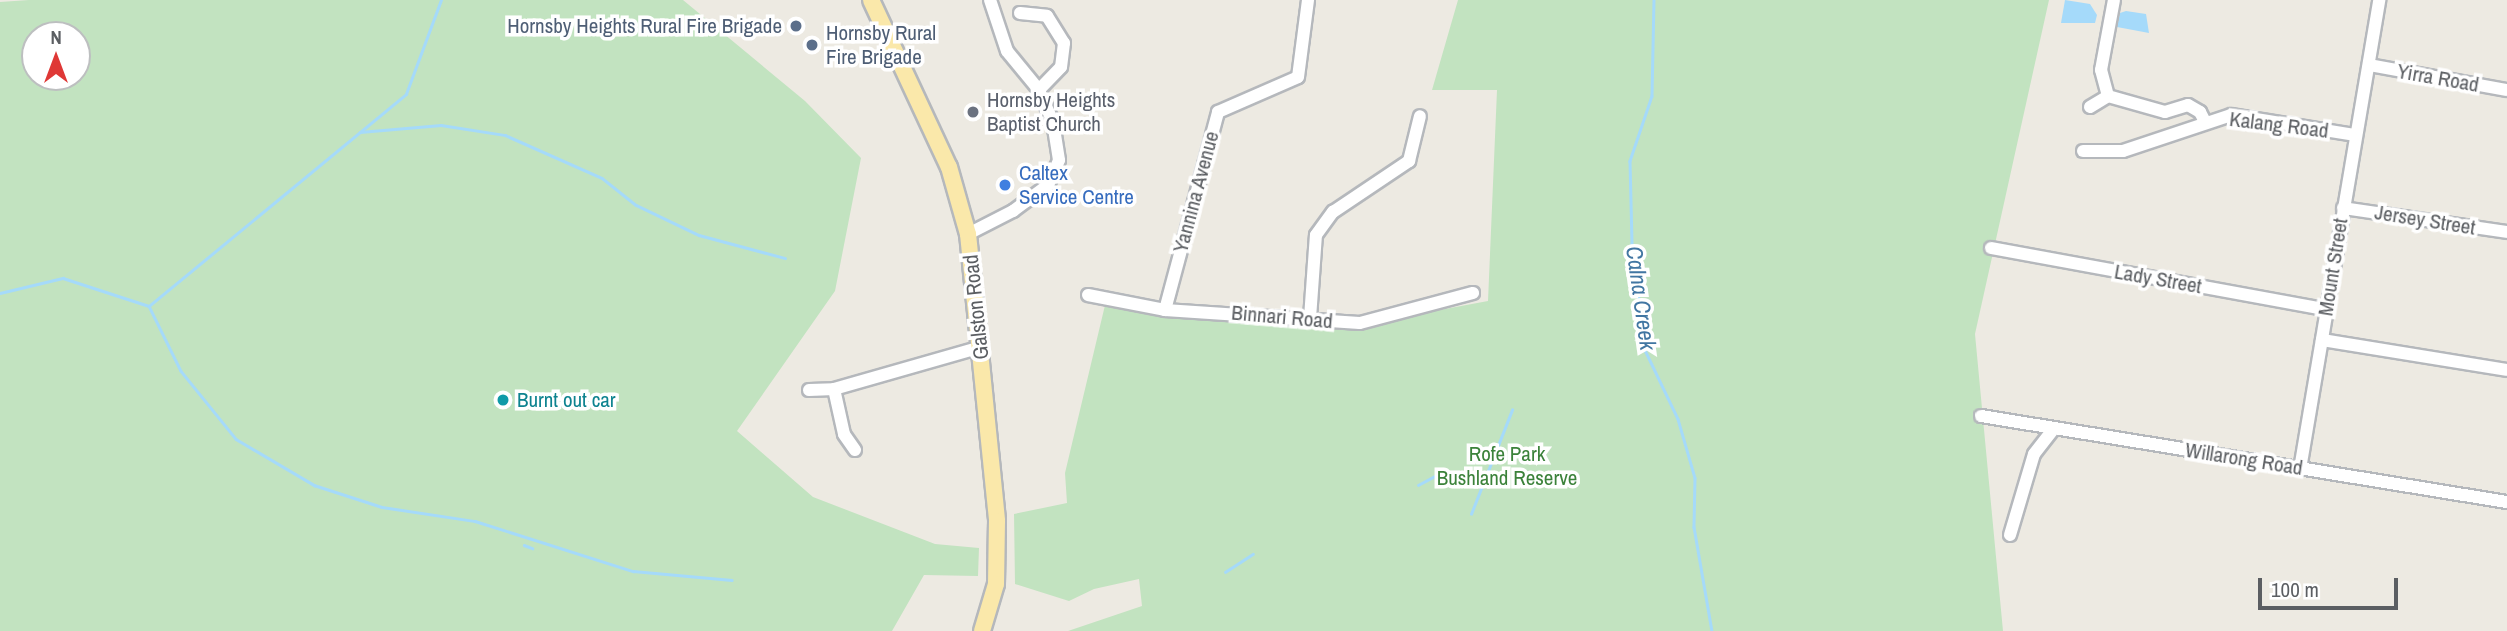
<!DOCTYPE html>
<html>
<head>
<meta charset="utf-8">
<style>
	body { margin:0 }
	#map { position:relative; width:2507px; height:631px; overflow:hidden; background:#edeae2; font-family:"Archivo Narrow",sans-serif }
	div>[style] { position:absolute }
	.green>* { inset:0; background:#c2e3c0 }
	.water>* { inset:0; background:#a5dafa }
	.stream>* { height:2.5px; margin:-1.25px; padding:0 1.25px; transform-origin:1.25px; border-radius:1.25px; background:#a5dafa }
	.roads { filter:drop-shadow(2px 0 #b5b8bc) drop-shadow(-2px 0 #b5b8bc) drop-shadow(0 2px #b5b8bc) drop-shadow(0 -2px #b5b8bc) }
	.minor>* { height:12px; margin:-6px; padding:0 6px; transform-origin:6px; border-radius:6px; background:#fff }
	.major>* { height:16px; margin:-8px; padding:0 8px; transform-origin:8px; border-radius:8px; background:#fae8aa }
	.dots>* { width:19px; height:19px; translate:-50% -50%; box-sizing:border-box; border:4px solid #fff; border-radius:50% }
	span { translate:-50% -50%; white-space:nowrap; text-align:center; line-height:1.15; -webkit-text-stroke:7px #fff; paint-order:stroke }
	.service-label { font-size:21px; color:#4e5e75 }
	.right { translate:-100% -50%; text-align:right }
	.left { translate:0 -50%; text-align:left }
	.street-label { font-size:21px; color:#5b5e62 }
	.worship-label { font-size:21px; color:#5b616d }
	.shop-label { font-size:21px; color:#366cbe }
	.culture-label { font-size:21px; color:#0d838f }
	.park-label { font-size:21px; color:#3b823a }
	.water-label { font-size:23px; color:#4176a2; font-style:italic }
	.north { position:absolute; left:21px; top:21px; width:70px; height:70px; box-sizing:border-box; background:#fff; border:2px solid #bdbfc0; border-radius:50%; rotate:0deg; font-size:19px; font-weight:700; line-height:28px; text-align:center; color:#5b5e62 }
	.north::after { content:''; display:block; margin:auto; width:24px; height:32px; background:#df3836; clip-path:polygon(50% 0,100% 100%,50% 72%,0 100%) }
	.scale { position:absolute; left:2258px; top:578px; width:140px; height:32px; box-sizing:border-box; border:4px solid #5b5e62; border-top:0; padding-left:9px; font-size:21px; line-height:24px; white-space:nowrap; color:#5b5e62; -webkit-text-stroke:5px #fff; paint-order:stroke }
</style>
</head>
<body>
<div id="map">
	<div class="green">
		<div style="clip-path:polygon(evenodd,29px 0,683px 0,805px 101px,861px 158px,835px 291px,737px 431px,813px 497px,935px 544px,979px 548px,978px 576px,924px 575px,892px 631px,0 631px,0 2px,29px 0,35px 35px,77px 35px,77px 77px,35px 77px,35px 35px)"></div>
		<div style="clip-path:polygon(1458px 0,2049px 0,1975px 334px,2003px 631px,1068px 631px,1142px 606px,1139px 579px,1094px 589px,1069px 601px,1015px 584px,1014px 514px,1067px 503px,1065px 473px,1106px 301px,1359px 325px,1488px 301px,1497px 90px,1432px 90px)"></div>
	</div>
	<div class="water">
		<div style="clip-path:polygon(2065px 0,2090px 4px,2097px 15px,2095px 23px,2061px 23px)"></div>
		<div style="clip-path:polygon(2126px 11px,2146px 14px,2149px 33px,2117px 27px,2120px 13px)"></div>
	</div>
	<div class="stream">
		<div style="left:1654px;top:0;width:96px;rotate:91.2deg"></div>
		<div style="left:1652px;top:96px;width:69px;rotate:108.7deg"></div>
		<div style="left:1630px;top:161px;width:84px;rotate:88.6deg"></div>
		<div style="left:1632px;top:245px;width:106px;rotate:82.9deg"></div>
		<div style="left:1645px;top:350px;width:76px;rotate:64.4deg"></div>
		<div style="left:1678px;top:419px;width:61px;rotate:73.9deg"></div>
		<div style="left:1695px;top:478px;width:49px;rotate:91.2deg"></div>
		<div style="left:1694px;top:527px;width:106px;rotate:80.2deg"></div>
		<div style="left:360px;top:132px;width:81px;rotate:-4.9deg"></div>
		<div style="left:441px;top:125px;width:65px;rotate:8.9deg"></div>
		<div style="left:505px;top:135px;width:106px;rotate:23.9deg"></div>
		<div style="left:602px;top:178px;width:43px;rotate:38.5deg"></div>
		<div style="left:636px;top:205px;width:70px;rotate:25.5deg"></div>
		<div style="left:699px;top:235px;width:89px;rotate:15deg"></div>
		<div style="left:0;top:293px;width:65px;rotate:-13.4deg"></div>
		<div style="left:63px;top:278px;width:90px;rotate:18deg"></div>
		<div style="left:149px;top:306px;width:333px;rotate:-39.5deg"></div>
		<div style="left:406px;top:94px;width:100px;rotate:-69.6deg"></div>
		<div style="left:149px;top:306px;width:72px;rotate:63.8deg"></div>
		<div style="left:181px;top:371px;width:87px;rotate:51deg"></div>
		<div style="left:236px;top:439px;width:91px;rotate:30.5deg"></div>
		<div style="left:314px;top:485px;width:71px;rotate:17.9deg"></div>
		<div style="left:382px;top:507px;width:94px;rotate:8.6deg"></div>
		<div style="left:475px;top:521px;width:166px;rotate:17.6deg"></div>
		<div style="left:633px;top:571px;width:99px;rotate:5.2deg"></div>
		<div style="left:1418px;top:485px;width:30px;rotate:-28deg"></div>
		<div style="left:1471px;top:514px;width:112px;rotate:-68.5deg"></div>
		<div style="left:524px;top:545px;width:9px;rotate:21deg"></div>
		<div style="left:1225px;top:572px;width:33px;rotate:-33deg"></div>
	</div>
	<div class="roads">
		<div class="minor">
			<div style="left:1020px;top:13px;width:27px;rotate:6deg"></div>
			<div style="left:1047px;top:16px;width:32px;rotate:58deg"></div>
			<div style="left:1064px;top:43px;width:24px;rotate:97deg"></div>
			<div style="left:1061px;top:67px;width:32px;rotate:134deg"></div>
			<div style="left:2369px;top:65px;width:140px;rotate:10.3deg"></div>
			<div style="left:2108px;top:96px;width:27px;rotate:-105deg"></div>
			<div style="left:2101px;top:70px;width:71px;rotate:-79.5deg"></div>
			<div style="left:2090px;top:107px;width:21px;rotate:-31deg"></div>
			<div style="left:2108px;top:96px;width:59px;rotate:15.7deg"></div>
			<div style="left:2165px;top:112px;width:24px;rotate:-17deg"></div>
			<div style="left:2188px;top:105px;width:14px;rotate:30deg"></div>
			<div style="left:2200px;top:112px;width:11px;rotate:63deg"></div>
			<div style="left:2083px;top:151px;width:40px"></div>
			<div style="left:2123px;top:151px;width:114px;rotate:-18.4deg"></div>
			<div style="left:2231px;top:115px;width:125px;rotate:9.2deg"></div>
			<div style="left:2343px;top:208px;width:166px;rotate:8.3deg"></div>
			<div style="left:968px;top:234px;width:51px;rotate:-27.1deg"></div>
			<div style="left:1013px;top:211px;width:44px;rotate:-36.6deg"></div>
			<div style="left:1048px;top:185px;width:27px;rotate:-66deg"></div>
			<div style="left:1059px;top:160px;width:38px;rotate:-99deg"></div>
			<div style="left:1053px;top:122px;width:35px;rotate:-114deg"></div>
			<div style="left:1039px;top:90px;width:50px;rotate:-129.4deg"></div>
			<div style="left:1007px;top:51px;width:54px;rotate:-108.4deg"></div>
			<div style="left:1991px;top:248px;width:340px;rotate:10.4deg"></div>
			<div style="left:1088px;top:295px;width:78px;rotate:11deg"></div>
			<div style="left:1165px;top:310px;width:195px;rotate:3.8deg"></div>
			<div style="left:1360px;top:323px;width:117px;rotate:-14.9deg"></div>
			<div style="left:1165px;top:310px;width:205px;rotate:-75deg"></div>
			<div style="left:1218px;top:112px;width:87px;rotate:-23.6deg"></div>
			<div style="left:1298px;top:77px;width:78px;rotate:-82.6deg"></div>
			<div style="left:1310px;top:318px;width:83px;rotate:-85.9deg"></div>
			<div style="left:1316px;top:235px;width:29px;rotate:-54deg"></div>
			<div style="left:1333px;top:212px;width:92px;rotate:-33.9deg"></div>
			<div style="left:1409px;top:161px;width:46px;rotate:-76.3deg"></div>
			<div style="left:2322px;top:340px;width:187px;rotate:9.2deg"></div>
			<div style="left:809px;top:390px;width:25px;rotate:-2deg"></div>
			<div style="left:1981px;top:416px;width:533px;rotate:9.29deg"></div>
			<div style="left:855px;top:450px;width:19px;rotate:-125deg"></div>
			<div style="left:844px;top:434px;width:46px;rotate:-102.5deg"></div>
			<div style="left:834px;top:389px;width:153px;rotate:-15.9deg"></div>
			<div style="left:2300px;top:469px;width:476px;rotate:-80.4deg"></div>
			<div style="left:2010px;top:535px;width:84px;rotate:-73.5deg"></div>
			<div style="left:2034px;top:454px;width:33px;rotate:-52deg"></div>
		</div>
		<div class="major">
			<div style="left:871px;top:0;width:184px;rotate:65deg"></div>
			<div style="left:949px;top:167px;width:70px;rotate:74.2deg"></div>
			<div style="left:968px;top:234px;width:288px;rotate:84.2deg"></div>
			<div style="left:997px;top:521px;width:63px;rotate:90.9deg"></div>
			<div style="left:996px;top:584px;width:49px;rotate:106.6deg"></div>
		</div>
	</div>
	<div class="dots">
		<div style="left:796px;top:26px;background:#5c6f8a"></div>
		<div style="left:812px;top:45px;background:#5c6f8a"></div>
		<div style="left:973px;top:112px;background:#6b7280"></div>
		<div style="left:1005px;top:185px;background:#3f7fe0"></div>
		<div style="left:503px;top:400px;background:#0f9aa8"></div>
	</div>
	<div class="service-label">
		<span class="right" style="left:782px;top:26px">Hornsby Heights Rural Fire Brigade</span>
		<span class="left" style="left:826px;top:45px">Hornsby Rural<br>Fire Brigade</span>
	</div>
	<div class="street-label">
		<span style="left:2438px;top:78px;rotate:10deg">Yirra Road</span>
		<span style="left:2279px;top:125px;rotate:7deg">Kalang Road</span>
		<span style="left:1196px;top:192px;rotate:-75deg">Yannina Avenue</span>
		<span style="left:2425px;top:220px;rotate:9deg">Jersey Street</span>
		<span style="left:2333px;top:267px;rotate:-81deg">Mount Street</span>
		<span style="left:2158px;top:279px;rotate:10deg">Lady Street</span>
		<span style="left:976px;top:307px;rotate:-96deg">Galston Road</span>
		<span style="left:1282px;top:317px;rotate:5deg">Binnari Road</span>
		<span style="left:2244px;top:459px;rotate:9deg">Willarong Road</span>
	</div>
	<div class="worship-label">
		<span class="left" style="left:987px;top:112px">Hornsby Heights<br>Baptist Church</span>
	</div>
	<div class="shop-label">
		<span class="left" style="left:1019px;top:185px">Caltex<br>Service Centre</span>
	</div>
	<div class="culture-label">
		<span class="left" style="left:517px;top:400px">Burnt out car</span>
	</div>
	<div class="park-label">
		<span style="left:1507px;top:466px">Rofe Park<br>Bushland Reserve</span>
	</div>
	<div class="water-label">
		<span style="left:1641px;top:298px;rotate:82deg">Calna Creek</span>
	</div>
	<div class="north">N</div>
	<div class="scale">100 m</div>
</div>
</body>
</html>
